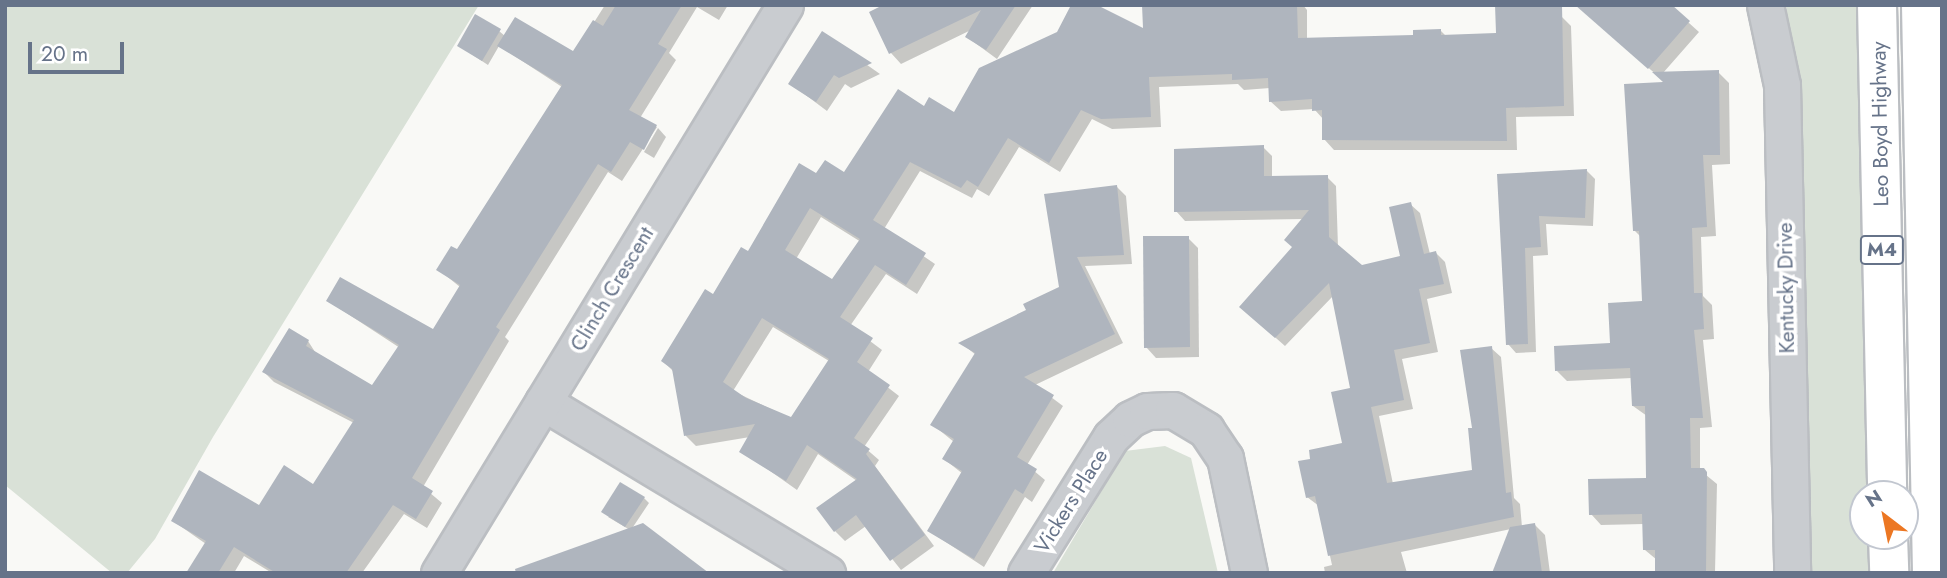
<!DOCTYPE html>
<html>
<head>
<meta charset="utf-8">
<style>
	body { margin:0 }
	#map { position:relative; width:1947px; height:578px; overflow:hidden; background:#f9f9f6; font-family:Jost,sans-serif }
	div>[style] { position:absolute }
	.green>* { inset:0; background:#d9e1d7 }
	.shadow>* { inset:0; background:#0003 }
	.building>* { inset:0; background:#afb5be }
	.roads { filter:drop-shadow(2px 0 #bbbec2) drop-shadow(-2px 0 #bbbec2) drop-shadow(0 2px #bbbec2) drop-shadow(0 -2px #bbbec2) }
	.minor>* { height:35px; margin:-17.5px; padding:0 17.5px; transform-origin:17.5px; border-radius:17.5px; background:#c9ccd0 }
	.motorway>* { height:38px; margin:-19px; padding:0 19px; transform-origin:19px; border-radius:19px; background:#fff }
	span { translate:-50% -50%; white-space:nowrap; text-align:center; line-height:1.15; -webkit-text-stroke:7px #fff; paint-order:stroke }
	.shield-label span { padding:2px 5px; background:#fff; border:2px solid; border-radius:5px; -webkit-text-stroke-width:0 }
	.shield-label { font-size:19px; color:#667389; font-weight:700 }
	.street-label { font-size:21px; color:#667389 }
	.frame { position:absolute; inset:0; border:7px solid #667389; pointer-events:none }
	.north { position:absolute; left:1849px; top:480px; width:70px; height:70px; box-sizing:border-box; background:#fff; border:2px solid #c2c7d0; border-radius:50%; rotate:328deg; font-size:19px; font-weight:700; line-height:28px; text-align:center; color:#667389 }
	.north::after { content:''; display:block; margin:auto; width:24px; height:32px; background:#ec7723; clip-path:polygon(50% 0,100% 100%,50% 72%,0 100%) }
	.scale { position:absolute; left:28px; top:42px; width:96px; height:32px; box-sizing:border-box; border:4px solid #667389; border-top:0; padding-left:9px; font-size:21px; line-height:24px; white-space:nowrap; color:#667389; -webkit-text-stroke:5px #fff; paint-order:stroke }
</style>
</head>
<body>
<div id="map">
	<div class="green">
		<div style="clip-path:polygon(5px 5px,479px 5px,213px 437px,155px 539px,127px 573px,112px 573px,5px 485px)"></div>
		<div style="clip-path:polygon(1786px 5px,1860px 5px,1867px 494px,1863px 494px,1863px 536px,1868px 536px,1868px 573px,1807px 573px,1792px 51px)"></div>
		<div style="clip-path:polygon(1165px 446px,1191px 458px,1218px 573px,1053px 573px,1125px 451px)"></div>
	</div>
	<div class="shadow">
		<div style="clip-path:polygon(605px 5px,728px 5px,719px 20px,697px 7px,669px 53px,676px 60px,640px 118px,657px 127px,622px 181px,608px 172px,505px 337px,509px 341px,423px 487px,442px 503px,427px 528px,404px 514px,362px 573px,272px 573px,244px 556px,234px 573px,188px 573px,206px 544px,173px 521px,260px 508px,314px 486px,354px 423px,274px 382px,264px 372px,308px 341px,317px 355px,372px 387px,400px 348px,328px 301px,433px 332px,460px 287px,439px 270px,457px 251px,562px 87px,499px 46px,488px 65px,459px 46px,499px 31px,505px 36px,574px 54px)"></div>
		<div style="clip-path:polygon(887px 5px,1033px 5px,997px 59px,967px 37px,971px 30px,901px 64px,891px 53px,871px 13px)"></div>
		<div style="clip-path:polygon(evenodd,1144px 5px,1303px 5px,1307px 10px,1307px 39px,1415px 37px,1441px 31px,1446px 36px,1497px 34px,1561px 16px,1571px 26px,1574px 116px,1516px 117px,1517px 150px,1334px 150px,1324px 139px,1324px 120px,1314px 109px,1281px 111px,1270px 101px,1270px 88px,1244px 90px,1238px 84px,1159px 87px,1161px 127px,1112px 129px,1092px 119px,1060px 172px,1019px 147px,989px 196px,977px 189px,972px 198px,920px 171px,884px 229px,935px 264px,917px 294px,886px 274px,850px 326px,882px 350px,868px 372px,899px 396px,864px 447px,879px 460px,875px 466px,934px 546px,901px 570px,866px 526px,845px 541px,835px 531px,857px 481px,818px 454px,797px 490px,742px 451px,750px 437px,696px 446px,686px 436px,673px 371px,663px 361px,817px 175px,845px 175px,924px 108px,955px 115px,1144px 31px,1144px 5px,821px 217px,861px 242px,833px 282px,796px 259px,821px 217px,1144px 5px,773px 327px,829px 361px,792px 419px,733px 391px,773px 327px)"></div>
		<div style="clip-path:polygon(1669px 5px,1699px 32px,1663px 73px,1718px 72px,1729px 83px,1730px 164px,1712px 165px,1716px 236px,1701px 237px,1703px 296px,1712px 305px,1714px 339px,1703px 340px,1712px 427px,1700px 428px,1700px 470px,1717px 484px,1715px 573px,1657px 573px,1657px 560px,1645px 550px,1644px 524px,1601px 525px,1591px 514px,1648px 480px,1647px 416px,1633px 406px,1632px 378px,1567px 381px,1557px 371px,1612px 345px,1644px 303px,1641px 237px,1634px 230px,1666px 83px,1599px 25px)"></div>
		<div style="clip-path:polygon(823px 34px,880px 74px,851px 88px,845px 84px,827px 111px,791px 84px)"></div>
		<div style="clip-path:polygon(658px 128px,666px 137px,654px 158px,644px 152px)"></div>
		<div style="clip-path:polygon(1263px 147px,1272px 156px,1272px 178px,1327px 177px,1336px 186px,1338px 247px,1362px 267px,1403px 257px,1410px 204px,1420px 213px,1430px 254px,1436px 253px,1445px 262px,1452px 293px,1427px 299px,1438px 352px,1402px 359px,1413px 409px,1379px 416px,1393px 484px,1474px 472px,1474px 429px,1491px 348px,1501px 357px,1514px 498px,1520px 504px,1522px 527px,1535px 525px,1545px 535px,1550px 573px,1494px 573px,1511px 529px,1401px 552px,1407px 573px,1325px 573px,1324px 567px,1332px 565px,1319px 506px,1307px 497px,1313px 460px,1344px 445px,1352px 389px,1333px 296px,1285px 346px,1251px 316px,1294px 248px,1304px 219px,1185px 221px,1176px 211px)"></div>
		<div style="clip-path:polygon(1587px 171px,1595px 179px,1593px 226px,1546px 224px,1548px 255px,1533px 256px,1536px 352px,1516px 353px,1508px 344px,1499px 175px)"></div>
		<div style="clip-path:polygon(1117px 187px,1126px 196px,1132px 264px,1085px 266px,1123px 343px,1035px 385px,1063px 406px,1027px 465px,1045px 480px,1032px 502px,1025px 497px,984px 567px,929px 531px,963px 474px,944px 459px,954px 442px,933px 425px,976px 355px,961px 343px,1028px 310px,1061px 288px,1046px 196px)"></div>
		<div style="clip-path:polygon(1188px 238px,1198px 248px,1199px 357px,1156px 358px,1146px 347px)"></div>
		<div style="clip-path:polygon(644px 498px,649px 503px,631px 530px,643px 525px,686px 556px,630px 530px,608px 517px)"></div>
	</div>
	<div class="building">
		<div style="clip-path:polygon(616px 5px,682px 5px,658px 44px,667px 49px,629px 110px,657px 125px,644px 150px,630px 142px,611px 172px,598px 164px,496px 327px,500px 330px,412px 478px,433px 491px,416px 519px,393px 505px,346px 573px,276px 573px,234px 547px,218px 573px,186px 573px,206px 541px,171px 521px,199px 470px,259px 505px,284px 465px,313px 484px,354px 420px,262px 372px,289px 328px,309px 340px,306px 346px,372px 385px,399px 345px,326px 301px,340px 277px,433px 329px,460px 285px,436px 270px,451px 246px,457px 249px,562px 85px,497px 46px,515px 17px,573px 51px,593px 20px,603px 26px)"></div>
		<div style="clip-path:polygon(883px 5px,1016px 5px,986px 50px,965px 37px,981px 10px,889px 54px,869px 12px)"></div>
		<div style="clip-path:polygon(evenodd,1071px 5px,1097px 5px,1143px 28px,1142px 5px,1297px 5px,1298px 38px,1413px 35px,1413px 30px,1441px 29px,1441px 35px,1496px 33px,1495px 5px,1562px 5px,1564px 106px,1506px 108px,1507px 141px,1322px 140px,1322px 110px,1312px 111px,1312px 99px,1269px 102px,1268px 78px,1232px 80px,1232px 74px,1149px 77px,1151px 117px,1101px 119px,1081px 110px,1049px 163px,1008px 138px,978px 187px,967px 180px,961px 188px,910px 162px,873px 220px,926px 253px,906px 285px,875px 265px,840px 317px,873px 338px,857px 362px,890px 385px,854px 438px,870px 449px,866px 454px,925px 535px,890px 561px,856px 515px,834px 532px,816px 508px,857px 479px,807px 445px,786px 481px,739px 452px,755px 424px,684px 436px,672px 369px,661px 361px,705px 289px,713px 294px,741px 247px,748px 251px,799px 163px,816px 173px,825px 160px,844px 172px,898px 89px,924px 106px,929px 97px,954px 112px,979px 68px,1057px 32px,1071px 5px,810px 208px,860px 239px,832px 279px,785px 250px,810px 208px,1071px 5px,762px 318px,829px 359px,791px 417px,746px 398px,723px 382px,762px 318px)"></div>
		<div style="clip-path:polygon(1575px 5px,1672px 5px,1690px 21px,1648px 69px)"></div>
		<div style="clip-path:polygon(475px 14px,501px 29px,482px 61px,457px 46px)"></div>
		<div style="clip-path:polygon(822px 31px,872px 63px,839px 78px,834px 75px,816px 102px,788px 84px)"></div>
		<div style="clip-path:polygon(1719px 70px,1720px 155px,1703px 155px,1707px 227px,1692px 228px,1694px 293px,1702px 293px,1704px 329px,1694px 330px,1703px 418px,1690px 418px,1691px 468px,1704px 468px,1707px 472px,1706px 573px,1655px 573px,1655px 550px,1643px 550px,1642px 514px,1589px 515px,1588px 479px,1646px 478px,1645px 406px,1632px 406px,1630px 368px,1555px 371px,1554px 346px,1610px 343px,1608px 303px,1642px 301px,1639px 231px,1633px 231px,1624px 84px,1663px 82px,1652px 72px)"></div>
		<div style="clip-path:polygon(1264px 145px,1264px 176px,1328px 175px,1329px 237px,1362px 265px,1400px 256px,1389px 207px,1411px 202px,1424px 254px,1436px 251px,1444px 284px,1419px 289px,1430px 343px,1394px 350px,1404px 400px,1371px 407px,1387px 483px,1472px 470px,1468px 428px,1472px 428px,1460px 350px,1492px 346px,1506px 493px,1511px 492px,1514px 517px,1328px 556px,1315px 496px,1306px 498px,1298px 461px,1310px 459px,1309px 450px,1342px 443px,1331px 392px,1350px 388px,1329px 283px,1275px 338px,1239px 307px,1292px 247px,1284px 240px,1309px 210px,1174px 212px,1174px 149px)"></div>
		<div style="clip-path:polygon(1587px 169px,1585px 218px,1539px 216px,1541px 247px,1525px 248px,1528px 344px,1506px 345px,1497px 174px)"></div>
		<div style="clip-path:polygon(1117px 185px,1124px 255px,1077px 257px,1115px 334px,1024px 377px,1054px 395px,1017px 457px,1037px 469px,1023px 494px,1015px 489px,974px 559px,927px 531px,962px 471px,942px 459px,954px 439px,930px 425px,975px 353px,958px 343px,1026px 310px,1023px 304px,1059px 287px,1044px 194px)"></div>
		<div style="clip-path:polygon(1143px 236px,1189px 236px,1190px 347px,1144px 348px)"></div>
		<div style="clip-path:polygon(620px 482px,645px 497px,625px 527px,601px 512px)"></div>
		<div style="clip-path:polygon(643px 523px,709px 573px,516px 573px,515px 569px)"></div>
		<div style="clip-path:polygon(1535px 523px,1542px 573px,1492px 573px,1510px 527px)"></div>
	</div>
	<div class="roads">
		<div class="minor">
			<div style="left:1765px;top:5px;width:82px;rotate:78deg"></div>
			<div style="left:1782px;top:85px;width:488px;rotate:88.8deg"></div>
			<div style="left:543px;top:402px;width:332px;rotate:31.1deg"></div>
			<div style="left:439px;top:573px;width:665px;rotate:-58.65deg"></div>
			<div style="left:1026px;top:573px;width:160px;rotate:-58deg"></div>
			<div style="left:1111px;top:437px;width:26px;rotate:-43deg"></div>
			<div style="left:1130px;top:419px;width:19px;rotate:-25deg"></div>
			<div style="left:1147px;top:411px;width:26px;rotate:-2deg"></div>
			<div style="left:1173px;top:410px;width:39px;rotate:31deg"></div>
			<div style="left:1206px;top:430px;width:34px;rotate:56deg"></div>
			<div style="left:1225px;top:458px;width:117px;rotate:78.2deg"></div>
		</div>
		<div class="motorway">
			<div style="left:1877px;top:5px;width:489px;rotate:88.8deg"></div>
			<div style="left:1921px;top:5px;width:568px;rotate:88.89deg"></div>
			<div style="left:1888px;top:536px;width:37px;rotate:88deg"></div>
		</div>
	</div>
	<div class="shield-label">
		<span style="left:1882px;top:250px">M4</span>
	</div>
	<div class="street-label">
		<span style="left:1880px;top:124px;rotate:-91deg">Leo Boyd Highway</span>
		<span style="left:1786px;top:288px;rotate:-91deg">Kentucky Drive</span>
		<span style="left:612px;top:289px;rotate:-59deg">Clinch Crescent</span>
		<span style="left:1071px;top:501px;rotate:-58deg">Vickers Place</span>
	</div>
	<div class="frame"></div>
	<div class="north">N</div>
	<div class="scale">20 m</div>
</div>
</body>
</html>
